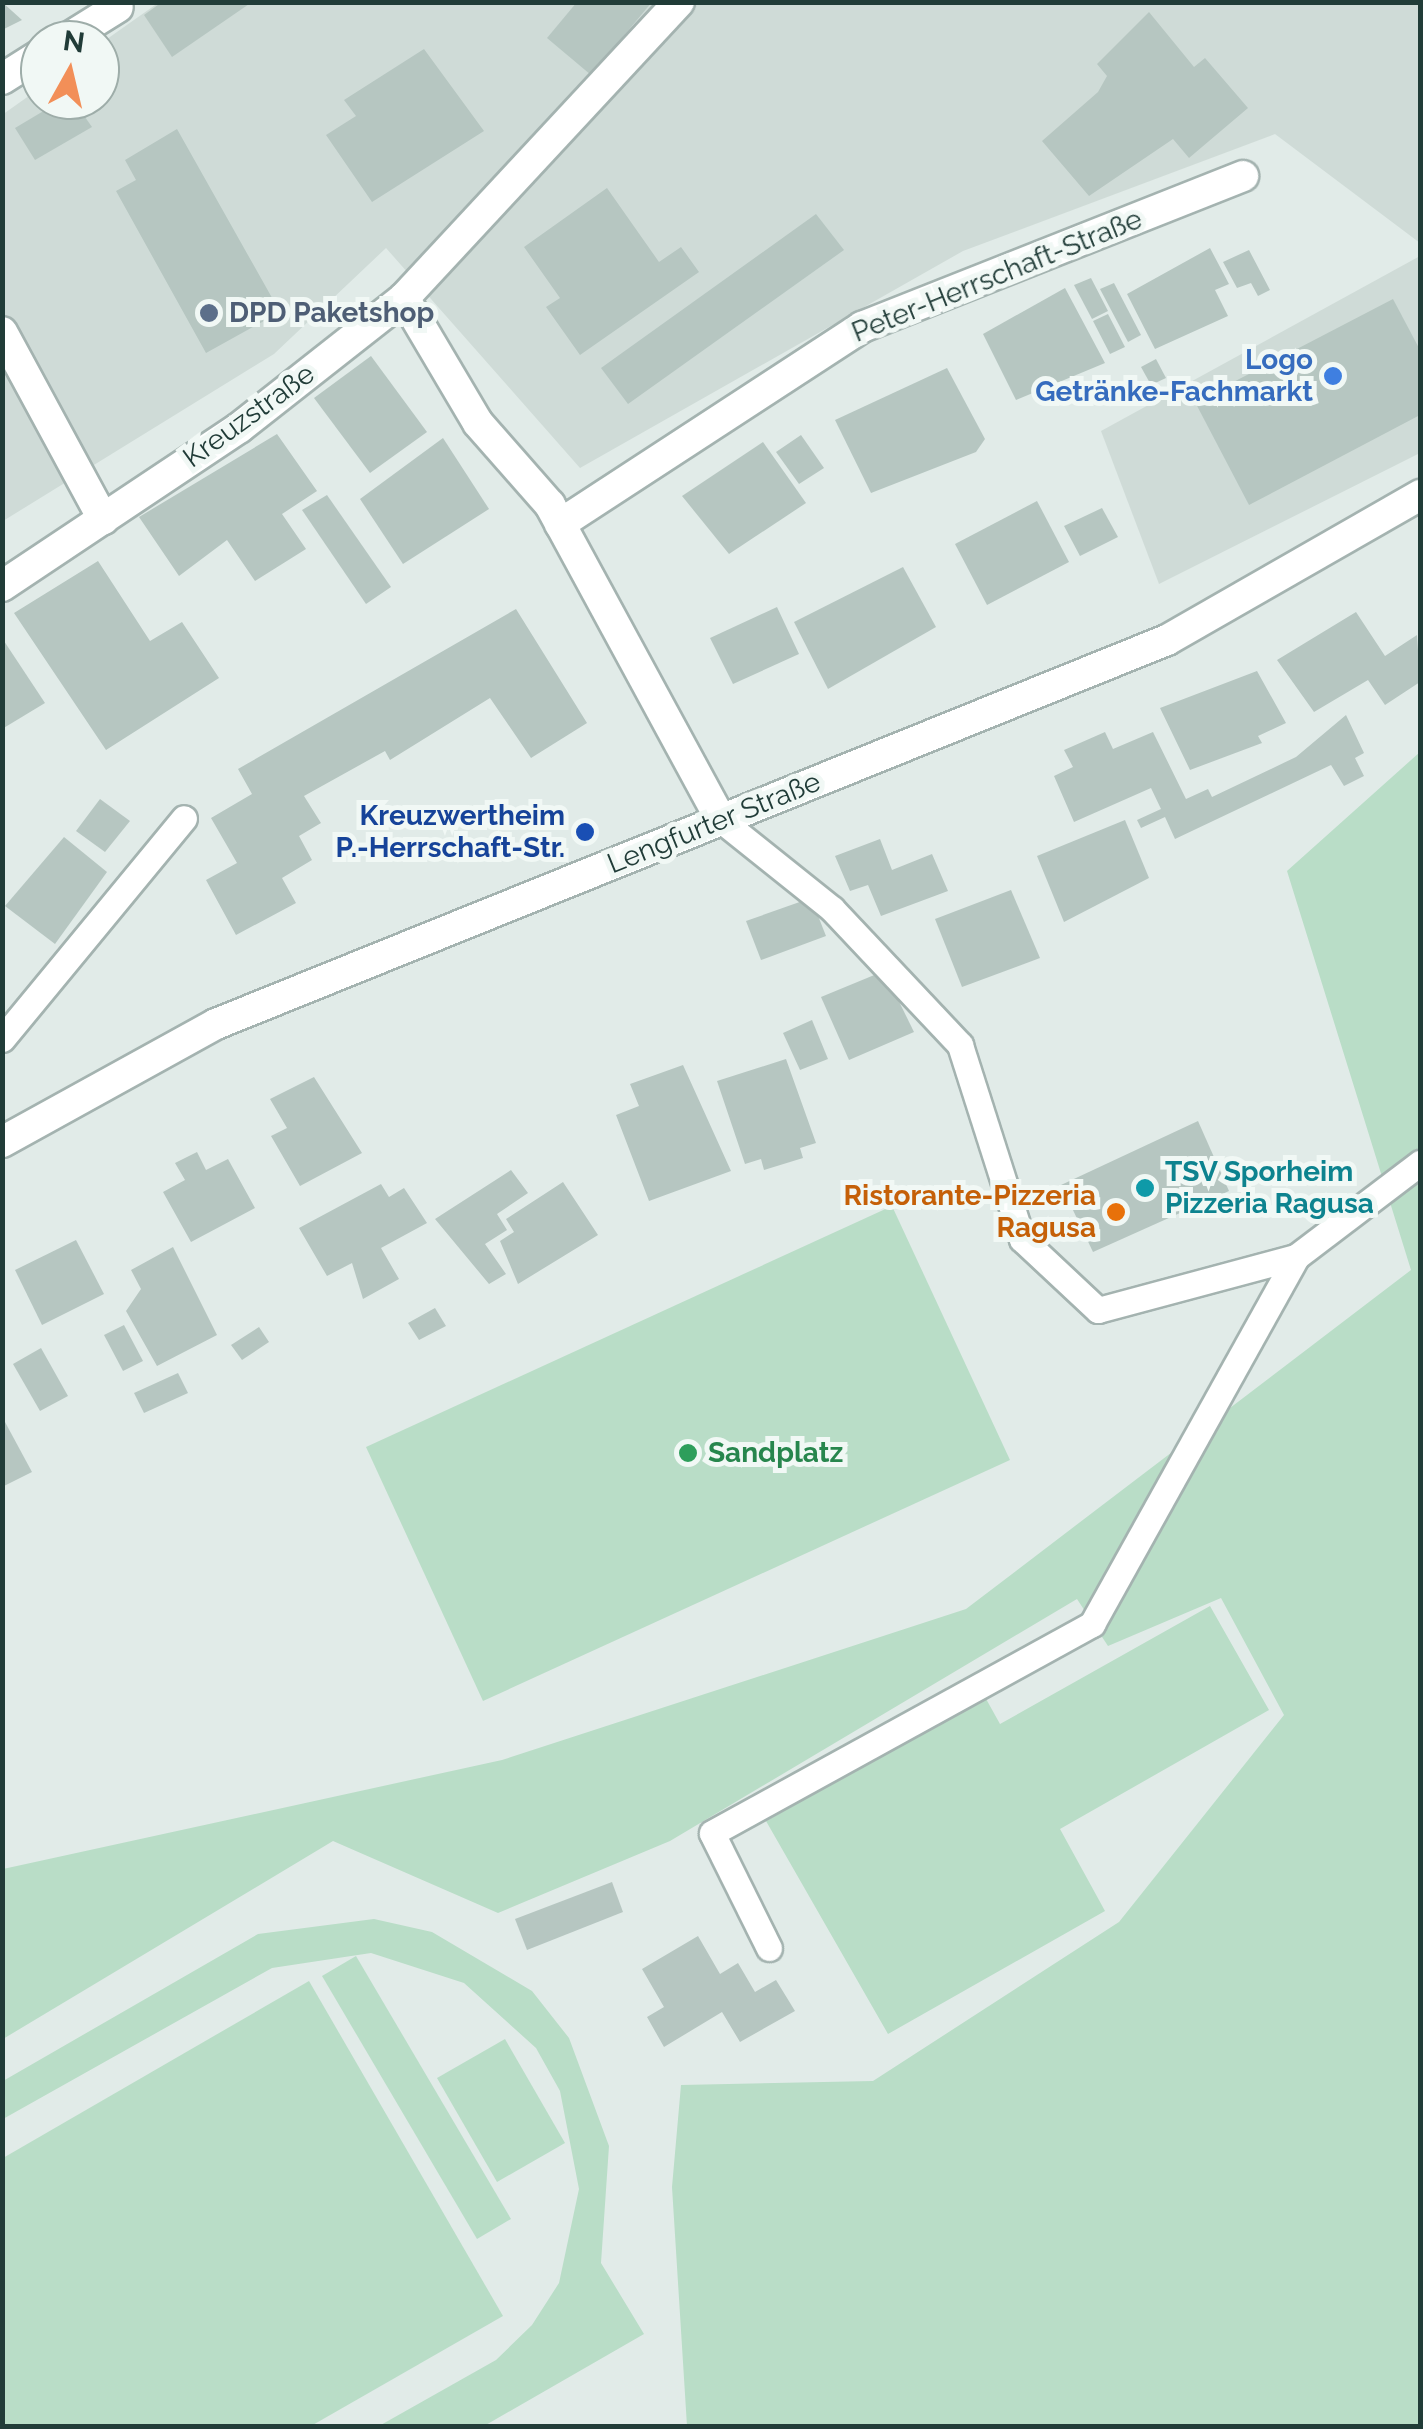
<!DOCTYPE html>
<html>
<head>
<meta charset="utf-8">
<style>
	body { margin:0 }
	#map { position:relative; width:1423px; height:2429px; overflow:hidden; background:#e1ebe8; font-family:Raleway,sans-serif }
	div>[style] { position:absolute }
	.built>* { inset:0; background:#cfdbd7 }
	.green>* { inset:0; background:#b9ddc7 }
	.building>* { inset:0; background:#b6c6c1 }
	.roads { filter:drop-shadow(2px 0 #a4b3b0) drop-shadow(-2px 0 #a4b3b0) drop-shadow(0 2px #a4b3b0) drop-shadow(0 -2px #a4b3b0) }
	.lane>* { height:25px; margin:-12.5px; padding:0 12.5px; transform-origin:12.5px; border-radius:12.5px; background:#fff }
	.street>* { height:30px; margin:-15px; padding:0 15px; transform-origin:15px; border-radius:15px; background:#fff }
	.dots>* { width:28px; height:28px; translate:-50% -50%; box-sizing:border-box; border:5px solid #f1f8f5; border-radius:50% }
	span { translate:-50% -50%; white-space:nowrap; text-align:center; line-height:1.15; -webkit-text-stroke:10px #f1f8f5; paint-order:stroke }
	.street-label { font-size:28px; color:#213c38 }
	.service-label { font-size:28px; color:#4e5e75; font-weight:700 }
	.left { translate:0 -50%; text-align:left }
	.shop-label { font-size:28px; color:#366cbe; font-weight:700 }
	.right { translate:-100% -50%; text-align:right }
	.transit-label { font-size:28px; color:#164399; font-weight:700 }
	.culture-label { font-size:28px; color:#0d838f; font-weight:700 }
	.food-label { font-size:28px; color:#c56008; font-weight:700 }
	.leisure-label { font-size:28px; color:#27864d; font-weight:700 }
	.frame { position:absolute; inset:0; border:5px solid #213c38; pointer-events:none }
	.north { position:absolute; left:20px; top:20px; width:100px; height:100px; box-sizing:border-box; background:#f1f8f5; border:2px solid #9eada9; border-radius:50%; rotate:8deg; font-size:28px; font-weight:700; line-height:40px; text-align:center; color:#213c38 }
	.north::after { content:''; display:block; margin:auto; width:35px; height:45px; background:#f28f58; clip-path:polygon(50% 0,100% 100%,50% 72%,0 100%) }
</style>
</head>
<body>
<div id="map">
	<div class="built">
		<div style="clip-path:polygon(158px 3px,1420px 3px,1420px 243px,1275px 134px,963px 251px,580px 468px,386px 248px,274px 354px,3px 521px,2px 115px,40px 88px,40px 100px,100px 100px,100px 44px)"></div>
		<div style="clip-path:polygon(1420px 256px,1420px 453px,1159px 584px,1101px 431px)"></div>
	</div>
	<div class="green">
		<div style="clip-path:polygon(1420px 752px,1420px 2426px,687px 2426px,672px 2187px,681px 2085px,873px 2081px,1119px 1922px,1284px 1715px,1221px 1598px,1108px 1646px,1077px 1599px,670px 1841px,498px 1913px,333px 1841px,3px 2039px,3px 1869px,502px 1760px,966px 1609px,1411px 1270px,1287px 871px)"></div>
		<div style="clip-path:polygon(892px 1206px,1010px 1460px,483px 1701px,366px 1447px)"></div>
		<div style="clip-path:polygon(1210px 1606px,1269px 1710px,1060px 1829px,1105px 1911px,888px 2034px,766px 1821px,985px 1697px,1000px 1724px)"></div>
		<div style="clip-path:polygon(374px 1919px,432px 1932px,532px 1991px,569px 2038px,609px 2146px,601px 2263px,644px 2334px,484px 2426px,379px 2426px,496px 2360px,532px 2325px,559px 2283px,579px 2189px,560px 2091px,536px 2048px,464px 1983px,371px 1953px,272px 1968px,3px 2119px,3px 2081px,258px 1934px)"></div>
		<div style="clip-path:polygon(356px 1956px,511px 2219px,477px 2239px,322px 1976px)"></div>
		<div style="clip-path:polygon(309px 1981px,503px 2316px,311px 2426px,3px 2426px,3px 2158px)"></div>
		<div style="clip-path:polygon(505px 2039px,565px 2143px,497px 2182px,437px 2078px)"></div>
	</div>
	<div class="building">
		<div style="clip-path:polygon(2px 2px,22px 20px,2px 30px)"></div>
		<div style="clip-path:polygon(162px 2px,252px 2px,172px 57px,144px 15px)"></div>
		<div style="clip-path:polygon(577px 2px,652px 2px,591px 75px,547px 38px)"></div>
		<div style="clip-path:polygon(1149px 12px,1194px 67px,1205px 58px,1248px 108px,1189px 158px,1173px 139px,1089px 196px,1042px 141px,1098px 92px,1107px 76px,1097px 64px)"></div>
		<div style="clip-path:polygon(424px 49px,484px 131px,372px 202px,326px 135px,356px 116px,344px 100px)"></div>
		<div style="clip-path:polygon(62px 100px,73px 100px,92px 127px,35px 160px,15px 128px)"></div>
		<div style="clip-path:polygon(177px 129px,280px 312px,206px 353px,116px 191px,136px 180px,125px 160px)"></div>
		<div style="clip-path:polygon(607px 188px,659px 262px,681px 247px,699px 272px,580px 355px,546px 307px,560px 298px,524px 247px)"></div>
		<div style="clip-path:polygon(816px 214px,844px 250px,628px 404px,601px 368px)"></div>
		<div style="clip-path:polygon(1210px 248px,1229px 284px,1215px 290px,1228px 316px,1155px 349px,1127px 294px)"></div>
		<div style="clip-path:polygon(1249px 250px,1270px 290px,1258px 296px,1251px 283px,1237px 288px,1223px 262px)"></div>
		<div style="clip-path:polygon(1091px 278px,1108px 311px,1092px 319px,1074px 285px)"></div>
		<div style="clip-path:polygon(1114px 283px,1141px 335px,1128px 342px,1100px 289px)"></div>
		<div style="clip-path:polygon(1065px 288px,1105px 363px,1016px 400px,983px 334px)"></div>
		<div style="clip-path:polygon(1393px 299px,1420px 350px,1420px 415px,1249px 505px,1195px 402px)"></div>
		<div style="clip-path:polygon(1108px 314px,1125px 347px,1110px 354px,1093px 321px)"></div>
		<div style="clip-path:polygon(371px 356px,427px 432px,370px 473px,314px 398px)"></div>
		<div style="clip-path:polygon(1156px 359px,1166px 378px,1151px 385px,1141px 367px)"></div>
		<div style="clip-path:polygon(947px 368px,985px 439px,976px 452px,871px 493px,835px 420px)"></div>
		<div style="clip-path:polygon(277px 434px,317px 491px,282px 514px,306px 549px,255px 581px,227px 540px,179px 576px,139px 517px)"></div>
		<div style="clip-path:polygon(801px 435px,824px 468px,799px 484px,776px 452px)"></div>
		<div style="clip-path:polygon(443px 438px,489px 509px,403px 564px,360px 499px)"></div>
		<div style="clip-path:polygon(763px 442px,806px 503px,729px 554px,682px 496px)"></div>
		<div style="clip-path:polygon(327px 495px,391px 587px,366px 604px,302px 510px)"></div>
		<div style="clip-path:polygon(1037px 501px,1069px 562px,987px 605px,955px 544px)"></div>
		<div style="clip-path:polygon(1102px 508px,1118px 537px,1080px 556px,1064px 526px)"></div>
		<div style="clip-path:polygon(98px 561px,150px 641px,182px 622px,219px 678px,106px 750px,14px 613px)"></div>
		<div style="clip-path:polygon(903px 567px,936px 627px,828px 689px,794px 622px)"></div>
		<div style="clip-path:polygon(777px 607px,799px 654px,733px 684px,710px 638px)"></div>
		<div style="clip-path:polygon(516px 609px,587px 723px,531px 758px,490px 698px,390px 760px,385px 751px,304px 796px,321px 823px,299px 836px,312px 860px,282px 878px,296px 903px,236px 935px,206px 880px,237px 863px,211px 818px,252px 794px,238px 769px)"></div>
		<div style="clip-path:polygon(1356px 612px,1385px 656px,1417px 635px,1420px 682px,1385px 705px,1368px 680px,1314px 712px,1277px 660px)"></div>
		<div style="clip-path:polygon(2px 638px,45px 703px,2px 729px)"></div>
		<div style="clip-path:polygon(1257px 671px,1286px 723px,1258px 736px,1262px 743px,1190px 770px,1160px 708px)"></div>
		<div style="clip-path:polygon(1346px 715px,1364px 753px,1355px 758px,1364px 776px,1344px 786px,1331px 765px,1175px 839px,1165px 817px,1141px 828px,1137px 820px,1161px 809px,1151px 788px,1074px 822px,1054px 776px,1073px 767px,1064px 750px,1105px 732px,1113px 749px,1153px 732px,1186px 799px,1208px 789px,1212px 797px,1296px 757px)"></div>
		<div style="clip-path:polygon(100px 799px,130px 821px,105px 852px,76px 831px)"></div>
		<div style="clip-path:polygon(1125px 820px,1149px 878px,1064px 922px,1037px 856px)"></div>
		<div style="clip-path:polygon(64px 837px,107px 872px,55px 944px,5px 906px)"></div>
		<div style="clip-path:polygon(880px 839px,892px 870px,932px 854px,948px 891px,881px 916px,868px 885px,850px 891px,835px 856px)"></div>
		<div style="clip-path:polygon(1011px 890px,1040px 958px,962px 987px,935px 919px)"></div>
		<div style="clip-path:polygon(811px 898px,826px 936px,761px 960px,746px 921px)"></div>
		<div style="clip-path:polygon(884px 971px,914px 1032px,849px 1060px,821px 997px)"></div>
		<div style="clip-path:polygon(812px 1020px,828px 1059px,800px 1070px,783px 1033px)"></div>
		<div style="clip-path:polygon(786px 1059px,816px 1143px,800px 1148px,803px 1158px,764px 1170px,761px 1159px,745px 1164px,717px 1081px)"></div>
		<div style="clip-path:polygon(683px 1065px,731px 1171px,649px 1201px,616px 1115px,639px 1106px,630px 1084px)"></div>
		<div style="clip-path:polygon(314px 1077px,362px 1153px,300px 1186px,271px 1136px,287px 1128px,270px 1099px)"></div>
		<div style="clip-path:polygon(1198px 1121px,1229px 1191px,1093px 1252px,1061px 1185px)"></div>
		<div style="clip-path:polygon(197px 1152px,206px 1170px,228px 1159px,255px 1208px,191px 1242px,163px 1192px,185px 1180px,175px 1163px)"></div>
		<div style="clip-path:polygon(511px 1170px,528px 1193px,497px 1214px,507px 1230px,485px 1244px,506px 1274px,489px 1284px,435px 1219px)"></div>
		<div style="clip-path:polygon(563px 1182px,598px 1235px,518px 1284px,500px 1241px,514px 1232px,506px 1219px)"></div>
		<div style="clip-path:polygon(381px 1184px,389px 1197px,404px 1188px,427px 1223px,381px 1248px,399px 1279px,363px 1299px,352px 1263px,327px 1276px,299px 1228px)"></div>
		<div style="clip-path:polygon(76px 1240px,104px 1294px,42px 1325px,15px 1270px)"></div>
		<div style="clip-path:polygon(173px 1247px,217px 1335px,157px 1366px,126px 1311px,141px 1289px,131px 1270px)"></div>
		<div style="clip-path:polygon(435px 1308px,446px 1326px,419px 1340px,408px 1323px)"></div>
		<div style="clip-path:polygon(124px 1325px,143px 1361px,123px 1371px,104px 1335px)"></div>
		<div style="clip-path:polygon(259px 1327px,269px 1342px,242px 1360px,231px 1345px)"></div>
		<div style="clip-path:polygon(41px 1348px,68px 1396px,40px 1411px,13px 1364px)"></div>
		<div style="clip-path:polygon(178px 1373px,188px 1393px,144px 1413px,134px 1393px)"></div>
		<div style="clip-path:polygon(5px 1422px,32px 1472px,2px 1487px,2px 1424px)"></div>
		<div style="clip-path:polygon(612px 1882px,623px 1912px,527px 1950px,515px 1919px)"></div>
		<div style="clip-path:polygon(698px 1936px,720px 1974px,738px 1963px,755px 1992px,776px 1980px,795px 2011px,740px 2042px,722px 2012px,664px 2047px,647px 2017px,664px 2007px,642px 1969px)"></div>
	</div>
	<div class="roads">
		<div class="lane">
			<div style="left:721px;top:820px;width:142px;rotate:38.7deg"></div>
			<div style="left:832px;top:909px;width:187px;rotate:46.7deg"></div>
			<div style="left:960px;top:1045px;width:204px;rotate:72.3deg"></div>
			<div style="left:1022px;top:1239px;width:104px;rotate:43.1deg"></div>
			<div style="left:1098px;top:1310px;width:205px;rotate:-15deg"></div>
			<div style="left:1296px;top:1257px;width:156px;rotate:-37.2deg"></div>
			<div style="left:2px;top:1039px;width:286px;rotate:-50.5deg"></div>
			<div style="left:769px;top:1948px;width:128px;rotate:-116.4deg"></div>
			<div style="left:712px;top:1833px;width:434px;rotate:-28.8deg"></div>
			<div style="left:1092px;top:1624px;width:420px;rotate:-60.9deg"></div>
		</div>
		<div class="street">
			<div style="left:65px;top:40px;width:62px;rotate:-31.9deg"></div>
			<div style="left:2px;top:79px;width:45px;rotate:-32.3deg"></div>
			<div style="left:404px;top:298px;width:145px;rotate:59.4deg"></div>
			<div style="left:478px;top:423px;width:109px;rotate:48.7deg"></div>
			<div style="left:550px;top:505px;width:358px;rotate:61.5deg"></div>
			<div style="left:2px;top:332px;width:213px;rotate:61.6deg"></div>
			<div style="left:560px;top:524px;width:361px;rotate:-33.1deg"></div>
			<div style="left:862px;top:327px;width:410px;rotate:-21.6deg"></div>
			<div style="left:2px;top:586px;width:285px;rotate:-33.7deg"></div>
			<div style="left:239px;top:428px;width:210px;rotate:-38.2deg"></div>
			<div style="left:404px;top:298px;width:404px;rotate:-47.1deg"></div>
			<div style="left:2px;top:1142px;width:244px;rotate:-28.9deg"></div>
			<div style="left:216px;top:1024px;width:1026px;rotate:-21.99deg"></div>
			<div style="left:1167px;top:640px;width:292px;rotate:-29.8deg"></div>
		</div>
	</div>
	<div class="dots">
		<div style="left:209px;top:313px;background:#5c6f8a"></div>
		<div style="left:1333px;top:376px;background:#3f7fe0"></div>
		<div style="left:585px;top:832px;background:#1a4fb4"></div>
		<div style="left:1145px;top:1188px;background:#0f9aa8"></div>
		<div style="left:1116px;top:1212px;background:#e8710a"></div>
		<div style="left:688px;top:1453px;background:#2e9e5b"></div>
	</div>
	<div class="street-label">
		<span style="left:997px;top:276px;rotate:-22deg">Peter-Herrschaft-Straße</span>
		<span style="left:249px;top:416px;rotate:-36deg">Kreuzstraße</span>
		<span style="left:714px;top:823px;rotate:-22deg">Lengfurter Straße</span>
	</div>
	<div class="service-label">
		<span class="left" style="left:229px;top:313px">DPD Paketshop</span>
	</div>
	<div class="shop-label">
		<span class="right" style="left:1313px;top:376px">Logo<br>Getränke-Fachmarkt</span>
	</div>
	<div class="transit-label">
		<span class="right" style="left:565px;top:832px">Kreuzwertheim<br>P.-Herrschaft-Str.</span>
	</div>
	<div class="culture-label">
		<span class="left" style="left:1165px;top:1188px">TSV Sporheim<br>Pizzeria Ragusa</span>
	</div>
	<div class="food-label">
		<span class="right" style="left:1096px;top:1212px">Ristorante-Pizzeria<br>Ragusa</span>
	</div>
	<div class="leisure-label">
		<span class="left" style="left:708px;top:1453px">Sandplatz</span>
	</div>
	<div class="frame"></div>
	<div class="north">N</div>
</div>
</body>
</html>
